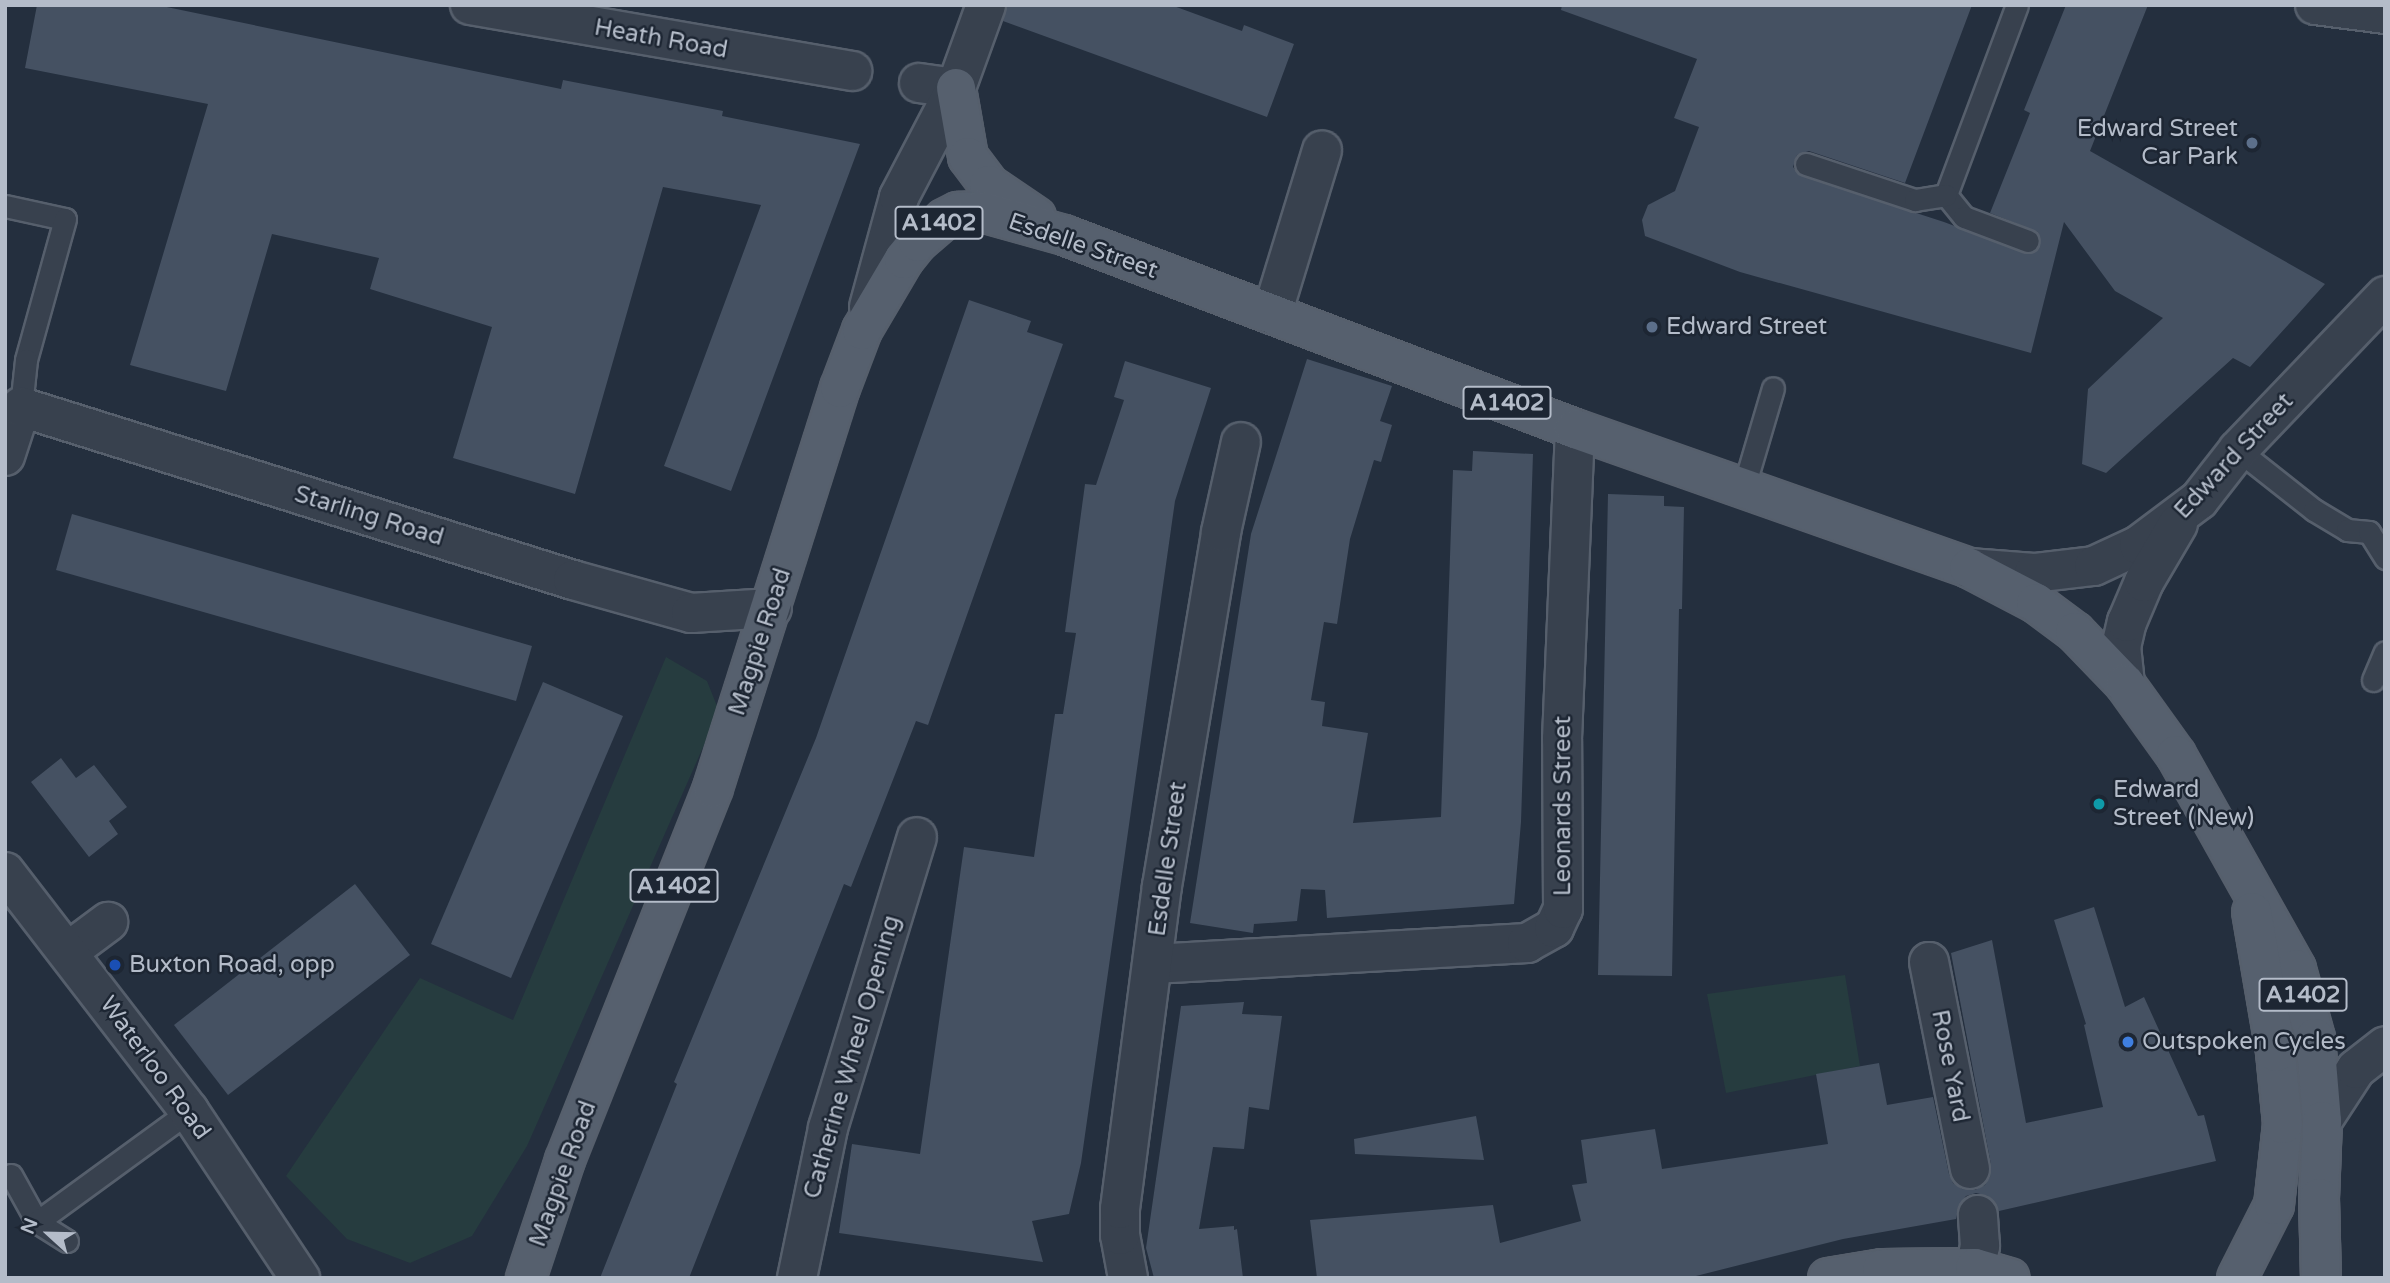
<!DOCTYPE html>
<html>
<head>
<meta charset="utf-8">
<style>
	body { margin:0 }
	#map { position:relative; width:2390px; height:1283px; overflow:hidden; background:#242f3e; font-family:"Varela Round",sans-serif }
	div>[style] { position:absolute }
	.green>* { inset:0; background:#263c3f }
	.building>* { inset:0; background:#455162 }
	.roads { filter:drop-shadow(2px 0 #565f6c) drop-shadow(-2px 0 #565f6c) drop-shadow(0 2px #565f6c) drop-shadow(0 -2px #565f6c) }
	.service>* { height:21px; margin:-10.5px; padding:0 10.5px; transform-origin:10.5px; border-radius:10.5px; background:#38414e }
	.minor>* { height:38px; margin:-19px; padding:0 19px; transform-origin:19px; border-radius:19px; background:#38414e }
	.tertiary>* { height:38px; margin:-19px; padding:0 19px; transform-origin:19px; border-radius:19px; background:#38414e }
	.primary>* { height:38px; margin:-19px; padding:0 19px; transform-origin:19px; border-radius:19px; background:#56606e }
	.dots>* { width:19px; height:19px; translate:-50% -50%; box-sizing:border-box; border:4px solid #1d2633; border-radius:50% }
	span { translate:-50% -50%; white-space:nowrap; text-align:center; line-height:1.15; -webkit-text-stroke:5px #1d2633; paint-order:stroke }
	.shield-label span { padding:2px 5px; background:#1d2633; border:2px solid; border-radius:5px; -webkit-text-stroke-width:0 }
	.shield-label { font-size:23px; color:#b4bcc9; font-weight:700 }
	.street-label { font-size:24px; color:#b4bcc9 }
	.poi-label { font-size:24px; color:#b4bcc9 }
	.right { translate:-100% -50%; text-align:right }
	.left { translate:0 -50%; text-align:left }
	.frame { position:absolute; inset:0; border:7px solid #b4bcc9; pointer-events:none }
	.north { position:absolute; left:14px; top:1199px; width:70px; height:70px; -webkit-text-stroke:5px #1d2633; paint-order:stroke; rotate:292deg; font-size:19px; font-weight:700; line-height:28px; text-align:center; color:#b4bcc9 }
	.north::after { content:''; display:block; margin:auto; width:24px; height:32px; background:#b4bcc9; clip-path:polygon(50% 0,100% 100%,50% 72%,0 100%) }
</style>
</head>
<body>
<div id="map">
	<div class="green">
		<div style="clip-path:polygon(666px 657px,707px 681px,719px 711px,527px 1146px,472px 1236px,410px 1263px,347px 1239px,286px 1176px,420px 978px,513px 1020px)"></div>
		<div style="clip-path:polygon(1845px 975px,1860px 1066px,1726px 1093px,1707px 994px)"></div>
	</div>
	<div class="building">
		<div style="clip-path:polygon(37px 5px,157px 5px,561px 89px,563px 80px,723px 111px,722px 116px,860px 144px,731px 491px,664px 466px,761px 205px,663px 187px,575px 494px,453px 458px,492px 327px,370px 289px,379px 258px,272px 234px,226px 391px,130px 365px,208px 104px,25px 68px)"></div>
		<div style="clip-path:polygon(1007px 5px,1171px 5px,1242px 31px,1244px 25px,1294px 44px,1267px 117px,1003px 21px)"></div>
		<div style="clip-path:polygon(1562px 5px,1972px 5px,1905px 183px,1809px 151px,1797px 155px,1793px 167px,1802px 176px,1944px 222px,2029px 254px,2040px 245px,2038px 232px,1990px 213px,2030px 113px,2024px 110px,2066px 5px,2148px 5px,2090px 151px,2325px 284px,2250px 367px,2233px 358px,2106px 473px,2082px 464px,2088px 389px,2163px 318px,2115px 291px,2064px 222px,2031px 353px,1740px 272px,1645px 236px,1642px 220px,1648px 205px,1675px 191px,1699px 127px,1674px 118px,1697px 59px,1561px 10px)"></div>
		<div style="clip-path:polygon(969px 300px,1031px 321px,1027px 332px,1063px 344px,928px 725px,916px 721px,851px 887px,844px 884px,689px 1278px,600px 1278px,677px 1084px,674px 1082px,816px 738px)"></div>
		<div style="clip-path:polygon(1307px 359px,1392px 386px,1380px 421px,1392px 425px,1381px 462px,1374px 460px,1350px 539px,1337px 624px,1324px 622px,1311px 700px,1325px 702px,1322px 726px,1368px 733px,1353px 823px,1441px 817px,1453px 470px,1472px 471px,1473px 451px,1533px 454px,1521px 822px,1514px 904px,1327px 918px,1325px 890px,1301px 889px,1297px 921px,1254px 924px,1253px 933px,1190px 923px,1251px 534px)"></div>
		<div style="clip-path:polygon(1125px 361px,1211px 388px,1175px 501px,1081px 1163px,1069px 1214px,1032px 1221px,1043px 1262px,839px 1233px,852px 1144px,920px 1154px,964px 847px,1034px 857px,1055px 714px,1063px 714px,1076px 633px,1065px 632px,1085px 484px,1096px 485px,1124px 400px,1114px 397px)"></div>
		<div style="clip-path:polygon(1608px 494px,1664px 496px,1664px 506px,1684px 507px,1682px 609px,1679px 609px,1672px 976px,1598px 975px)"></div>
		<div style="clip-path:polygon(72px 514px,532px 646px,516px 701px,56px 570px)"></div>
		<div style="clip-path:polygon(543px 682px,623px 716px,511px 978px,431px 944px)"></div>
		<div style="clip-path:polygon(61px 758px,76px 778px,94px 765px,127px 807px,109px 821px,118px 834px,89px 857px,31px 782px)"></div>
		<div style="clip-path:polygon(355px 884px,410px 955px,228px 1095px,174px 1025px)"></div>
		<div style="clip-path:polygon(2094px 907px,2125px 1007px,2144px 997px,2198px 1116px,2204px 1115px,2216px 1161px,1999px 1211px,1988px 1196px,1976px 1193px,1966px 1196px,1959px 1205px,1956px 1219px,1843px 1239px,1688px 1278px,1317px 1278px,1310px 1220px,1493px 1205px,1500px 1243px,1581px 1221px,1572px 1185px,1587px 1183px,1581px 1140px,1655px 1129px,1662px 1169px,1828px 1144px,1816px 1074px,1879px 1063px,1887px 1105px,1933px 1097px,1949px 1174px,1953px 1183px,1962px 1189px,1975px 1190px,1985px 1185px,1990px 1177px,1991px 1165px,1951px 953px,1992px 940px,2026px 1123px,2103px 1107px,2084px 1025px,2086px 1024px,2054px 920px)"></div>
		<div style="clip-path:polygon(1244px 1002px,1242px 1014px,1282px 1016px,1269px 1110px,1249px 1107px,1244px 1149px,1213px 1147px,1199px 1229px,1234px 1226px,1234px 1230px,1237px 1229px,1243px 1278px,1154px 1278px,1146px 1248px,1181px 1006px)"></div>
		<div style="clip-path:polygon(1476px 1116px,1484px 1160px,1355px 1154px,1354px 1139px)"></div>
	</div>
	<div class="roads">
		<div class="service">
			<div style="left:2017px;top:5px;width:203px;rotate:110.5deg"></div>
			<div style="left:1946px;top:195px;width:28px;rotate:51deg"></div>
			<div style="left:1964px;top:217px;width:68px;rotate:20.6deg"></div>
			<div style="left:1806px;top:164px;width:115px;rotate:18.3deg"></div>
			<div style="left:1915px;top:200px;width:31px;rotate:-9deg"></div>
			<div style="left:5px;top:206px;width:61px;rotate:12.2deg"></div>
			<div style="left:65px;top:219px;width:146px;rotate:105.5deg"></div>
			<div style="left:26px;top:360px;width:47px;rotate:96.1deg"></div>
			<div style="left:2238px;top:450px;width:97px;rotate:38.3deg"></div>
			<div style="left:2314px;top:510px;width:39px;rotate:31deg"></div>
			<div style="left:2347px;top:530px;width:22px;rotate:5deg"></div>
			<div style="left:2369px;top:532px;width:31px;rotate:58deg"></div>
			<div style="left:1743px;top:490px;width:106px;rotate:-73.6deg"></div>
			<div style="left:2373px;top:680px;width:30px;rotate:-67deg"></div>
			<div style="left:11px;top:1175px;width:54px;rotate:61deg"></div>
			<div style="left:67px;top:1241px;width:36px;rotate:-148deg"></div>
			<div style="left:37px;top:1222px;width:188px;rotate:-36.1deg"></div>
		</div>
		<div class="minor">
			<div style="left:470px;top:5px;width:388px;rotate:9.8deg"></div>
			<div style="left:2315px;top:5px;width:71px;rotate:7.3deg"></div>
			<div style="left:919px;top:83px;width:37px;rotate:8deg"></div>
			<div style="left:1272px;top:314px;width:171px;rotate:-73deg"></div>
			<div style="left:5px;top:456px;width:52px;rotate:-71.9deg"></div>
			<div style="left:21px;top:407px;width:578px;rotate:17.4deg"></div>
			<div style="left:573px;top:580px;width:123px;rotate:15.6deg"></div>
			<div style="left:691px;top:613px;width:81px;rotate:-3.5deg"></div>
			<div style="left:69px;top:951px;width:49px;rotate:-36.6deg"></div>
			<div style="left:1929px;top:962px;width:211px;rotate:78.8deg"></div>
			<div style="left:1153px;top:964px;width:375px;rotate:-3.2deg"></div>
			<div style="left:1527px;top:943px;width:31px;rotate:-29deg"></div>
			<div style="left:1554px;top:928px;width:21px;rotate:-65deg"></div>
			<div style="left:1563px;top:909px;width:170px;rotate:-90.3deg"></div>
			<div style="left:1562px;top:739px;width:310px;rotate:-87.6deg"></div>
			<div style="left:2322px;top:1121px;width:62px;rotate:-56.8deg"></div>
			<div style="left:2356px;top:1069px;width:37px;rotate:-38deg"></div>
			<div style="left:1975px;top:1268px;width:23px;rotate:-77deg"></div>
			<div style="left:1980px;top:1246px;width:31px;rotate:-94deg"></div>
			<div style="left:797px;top:1278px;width:153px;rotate:-78.3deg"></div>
			<div style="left:828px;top:1128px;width:304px;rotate:-73deg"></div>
			<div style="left:1128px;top:1278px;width:44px;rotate:-100.5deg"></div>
			<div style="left:1120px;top:1235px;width:26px;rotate:-90deg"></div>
			<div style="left:1120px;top:1209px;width:326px;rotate:-82.6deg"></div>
			<div style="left:1162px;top:886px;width:359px;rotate:-80.5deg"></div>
			<div style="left:1221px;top:532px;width:92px;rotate:-77.5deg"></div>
		</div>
		<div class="tertiary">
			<div style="left:869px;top:307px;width:114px;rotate:-74.7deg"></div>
			<div style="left:899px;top:197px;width:123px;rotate:-62.4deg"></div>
			<div style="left:956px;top:88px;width:88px;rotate:-70.1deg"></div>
			<div style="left:1969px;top:568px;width:65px;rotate:4.4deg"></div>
			<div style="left:2034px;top:573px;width:60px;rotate:-6.7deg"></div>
			<div style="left:2094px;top:566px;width:50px;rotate:-25deg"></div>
			<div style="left:2139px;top:545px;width:75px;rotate:-36.9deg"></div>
			<div style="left:2199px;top:500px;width:63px;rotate:-52deg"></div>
			<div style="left:2238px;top:450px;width:213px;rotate:-46.3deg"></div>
			<div style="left:2125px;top:684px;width:37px;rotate:-96deg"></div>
			<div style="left:2121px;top:647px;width:26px;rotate:-77deg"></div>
			<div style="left:2127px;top:622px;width:43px;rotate:-67deg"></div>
			<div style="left:2144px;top:582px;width:67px;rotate:-59.6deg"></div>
			<div style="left:5px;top:872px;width:302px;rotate:52.4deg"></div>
			<div style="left:189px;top:1111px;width:201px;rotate:56.4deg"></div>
		</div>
		<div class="primary">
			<div style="left:956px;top:88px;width:70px;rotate:80.1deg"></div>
			<div style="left:968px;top:157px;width:35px;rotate:53deg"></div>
			<div style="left:989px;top:185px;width:57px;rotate:34.2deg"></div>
			<div style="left:526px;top:1278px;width:124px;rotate:-71.7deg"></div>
			<div style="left:565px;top:1160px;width:400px;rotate:-68.3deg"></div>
			<div style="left:713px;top:788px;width:420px;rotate:-72.4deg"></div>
			<div style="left:840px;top:388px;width:62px;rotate:-69.2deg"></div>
			<div style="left:862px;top:330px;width:82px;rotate:-59.4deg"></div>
			<div style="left:904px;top:259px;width:22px;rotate:-51deg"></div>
			<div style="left:918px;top:242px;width:35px;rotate:-41deg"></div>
			<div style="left:944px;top:219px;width:16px;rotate:-27deg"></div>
			<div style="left:958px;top:212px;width:20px;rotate:-3deg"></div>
			<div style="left:978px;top:211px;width:89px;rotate:15.6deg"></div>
			<div style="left:1064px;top:235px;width:547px;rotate:20.79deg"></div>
			<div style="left:1575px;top:429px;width:418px;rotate:19.4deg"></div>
			<div style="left:1969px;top:568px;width:76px;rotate:27.6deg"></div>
			<div style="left:2036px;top:603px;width:49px;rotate:36.6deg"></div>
			<div style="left:2075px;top:632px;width:72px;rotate:46.1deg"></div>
			<div style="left:2125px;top:684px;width:87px;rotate:54.3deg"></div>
			<div style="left:2176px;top:755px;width:245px;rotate:60.7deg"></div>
			<div style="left:2296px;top:969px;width:72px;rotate:74.6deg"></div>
			<div style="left:2315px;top:1038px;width:83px;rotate:85.2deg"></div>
			<div style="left:2322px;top:1121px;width:77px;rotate:92.2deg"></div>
			<div style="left:2319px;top:1198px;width:80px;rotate:88.6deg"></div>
			<div style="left:1828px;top:1278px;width:55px;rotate:-9.5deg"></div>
			<div style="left:1882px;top:1269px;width:93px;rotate:-0.6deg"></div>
			<div style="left:1975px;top:1268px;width:36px;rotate:16deg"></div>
			<div style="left:2237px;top:1278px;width:82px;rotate:-63.1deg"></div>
			<div style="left:2274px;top:1205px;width:81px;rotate:-83.7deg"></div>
			<div style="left:2283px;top:1124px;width:72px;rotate:-95.6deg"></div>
			<div style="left:2276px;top:1052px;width:142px;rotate:-99.7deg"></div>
		</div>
	</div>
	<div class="dots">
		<div style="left:2252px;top:143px;background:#5c6f8a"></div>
		<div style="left:1652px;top:327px;background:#5c6f8a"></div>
		<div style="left:2099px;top:804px;background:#0f9aa8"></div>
		<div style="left:115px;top:965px;background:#1a4fb4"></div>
		<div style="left:2128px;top:1042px;background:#3f7fe0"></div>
	</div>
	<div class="shield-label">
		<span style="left:939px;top:223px">A1402</span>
		<span style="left:1507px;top:403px">A1402</span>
		<span style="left:674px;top:886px">A1402</span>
		<span style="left:2303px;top:995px">A1402</span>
	</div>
	<div class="street-label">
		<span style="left:661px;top:39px;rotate:10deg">Heath Road</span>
		<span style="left:1083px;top:246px;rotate:19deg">Esdelle Street</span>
		<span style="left:2234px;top:456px;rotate:-47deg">Edward Street</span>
		<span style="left:369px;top:516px;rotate:17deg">Starling Road</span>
		<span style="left:760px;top:642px;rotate:-72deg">Magpie Road</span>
		<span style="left:1563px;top:806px;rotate:-90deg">Leonards Street</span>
		<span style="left:1168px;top:859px;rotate:-82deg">Esdelle Street</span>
		<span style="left:852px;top:1057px;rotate:-74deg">Catherine Wheel Opening</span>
		<span style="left:1950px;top:1066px;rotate:79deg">Rose Yard</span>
		<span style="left:155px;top:1068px;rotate:54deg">Waterloo Road</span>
		<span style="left:563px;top:1174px;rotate:-70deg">Magpie Road</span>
	</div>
	<div class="poi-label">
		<span class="right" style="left:2238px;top:143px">Edward Street<br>Car Park</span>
		<span class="left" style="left:1666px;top:327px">Edward Street</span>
		<span class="left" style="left:2113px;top:804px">Edward<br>Street (New)</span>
		<span class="left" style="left:129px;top:965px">Buxton Road, opp</span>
		<span class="left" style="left:2142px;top:1042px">Outspoken Cycles</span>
	</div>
	<div class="frame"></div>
	<div class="north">N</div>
</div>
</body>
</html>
